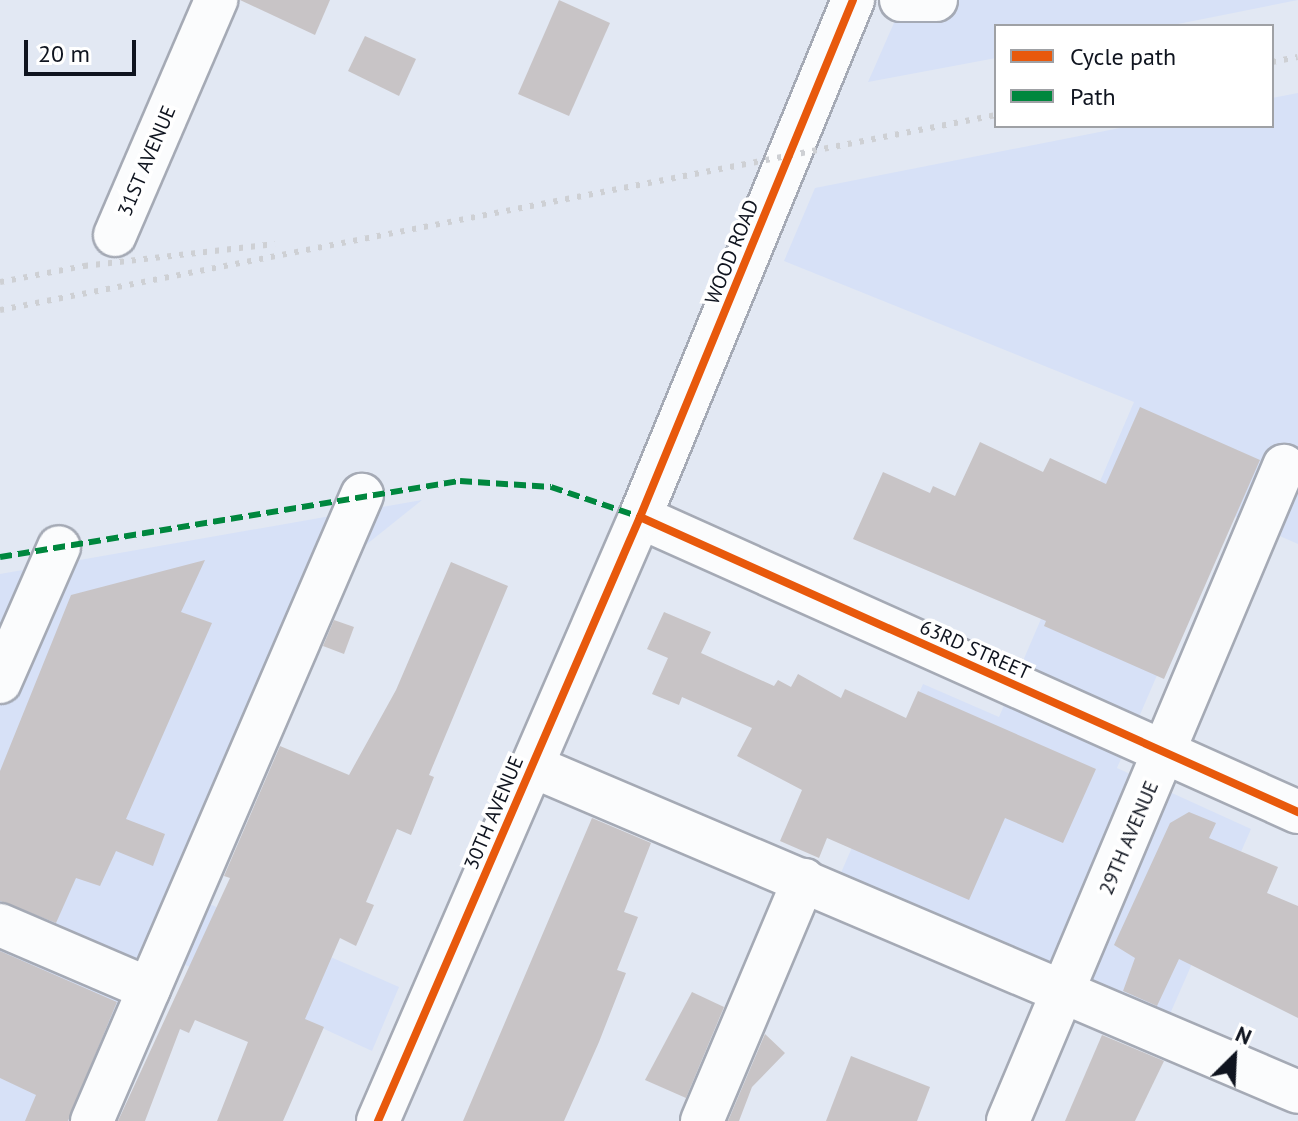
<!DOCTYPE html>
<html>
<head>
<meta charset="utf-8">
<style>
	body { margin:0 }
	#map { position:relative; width:1298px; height:1121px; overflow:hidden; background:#e2e8f3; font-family:"PT Sans",sans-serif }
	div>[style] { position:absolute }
	.built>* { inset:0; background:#d7e1f7 }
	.building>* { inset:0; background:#c8c4c6 }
	.roads { filter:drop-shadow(2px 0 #a5aab5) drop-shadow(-2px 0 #a5aab5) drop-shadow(0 2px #a5aab5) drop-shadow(0 -2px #a5aab5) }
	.minor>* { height:42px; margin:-21px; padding:0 21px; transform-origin:21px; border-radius:21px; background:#fbfcfd }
	.rail>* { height:6px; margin-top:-3px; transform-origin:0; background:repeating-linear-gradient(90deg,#ced0d4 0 4px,transparent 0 12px) }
	.quiet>* { height:6px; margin-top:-3px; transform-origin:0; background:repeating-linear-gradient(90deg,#00873e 0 12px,transparent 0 18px) }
	.cycleway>* { height:8px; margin:-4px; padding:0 4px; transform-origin:4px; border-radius:4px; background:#e8590c }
	span { translate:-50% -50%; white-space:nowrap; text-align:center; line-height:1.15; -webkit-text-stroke:7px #fff; paint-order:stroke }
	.street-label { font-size:20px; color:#0f141f }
	.legend { position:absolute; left:994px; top:24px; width:280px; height:104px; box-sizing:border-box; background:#fff; border:2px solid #9fa1a5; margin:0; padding:10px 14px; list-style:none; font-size:24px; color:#0f141f }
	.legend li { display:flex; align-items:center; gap:16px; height:40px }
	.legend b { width:40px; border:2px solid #9fa1a5 }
	.north { position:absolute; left:1194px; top:1017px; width:80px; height:80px; -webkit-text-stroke:6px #fff; paint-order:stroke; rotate:24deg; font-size:22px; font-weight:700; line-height:32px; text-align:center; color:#0f141f }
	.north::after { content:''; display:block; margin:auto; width:28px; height:36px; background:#0f141f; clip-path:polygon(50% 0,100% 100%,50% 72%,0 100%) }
	.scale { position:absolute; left:24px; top:40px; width:112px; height:36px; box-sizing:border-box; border:4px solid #0f141f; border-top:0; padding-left:10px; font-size:24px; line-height:28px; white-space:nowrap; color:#0f141f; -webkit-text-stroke:6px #fff; paint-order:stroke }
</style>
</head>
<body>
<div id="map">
	<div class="built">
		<div style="clip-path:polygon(904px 0,1298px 0,1168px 26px,996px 26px,996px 58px,868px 82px)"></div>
		<div style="clip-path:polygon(1298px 93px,1298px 544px,1227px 513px,1117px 768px,1251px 829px,1166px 1023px,837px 882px,923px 684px,999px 717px,1134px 402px,784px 261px,815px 188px,1130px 126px,1272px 126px,1272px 98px)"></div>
		<div style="clip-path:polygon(422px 500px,362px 548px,205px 902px,399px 987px,372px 1051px,179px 962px,111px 1121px,0 1121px,0 574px)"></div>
	</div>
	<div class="building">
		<div style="clip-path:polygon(240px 0,330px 0,315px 35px)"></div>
		<div style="clip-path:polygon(559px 0,610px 23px,569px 116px,518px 94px)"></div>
		<div style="clip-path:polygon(365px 36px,416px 59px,399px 96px,348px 71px)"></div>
		<div style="clip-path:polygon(1140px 407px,1260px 460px,1164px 679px,1044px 626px,1046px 621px,853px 539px,883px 472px,930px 493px,933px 486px,955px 496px,980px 442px,1043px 472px,1050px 458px,1106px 484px)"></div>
		<div style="clip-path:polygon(205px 560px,181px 612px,212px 623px,126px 819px,165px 834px,153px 866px,116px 851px,100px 886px,76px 878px,56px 923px,0 901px,0 771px,71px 595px)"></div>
		<div style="clip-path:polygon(451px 562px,508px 586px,429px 775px,434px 777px,411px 835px,397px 829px,366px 902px,374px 905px,356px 946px,340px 938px,305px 1019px,324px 1027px,283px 1121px,217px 1121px,248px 1042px,195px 1020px,189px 1033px,180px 1029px,145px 1121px,118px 1121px,230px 878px,224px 876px,280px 746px,349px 775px,396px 690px)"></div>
		<div style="clip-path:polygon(664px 612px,711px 632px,701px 653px,774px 686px,778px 680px,791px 687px,798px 674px,841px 698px,845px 689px,906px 718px,918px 691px,1096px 769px,1063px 843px,1005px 818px,969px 900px,827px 838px,819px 858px,780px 841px,802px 790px,737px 756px,752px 728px,682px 697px,679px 705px,652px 694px,668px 658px,647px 649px)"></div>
		<div style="clip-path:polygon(334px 620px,354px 627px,344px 654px,323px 646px)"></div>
		<div style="clip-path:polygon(1189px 812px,1216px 823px,1209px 838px,1278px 867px,1267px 893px,1298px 906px,1298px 1018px,1179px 959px,1157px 1006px,1123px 991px,1135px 958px,1114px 945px,1170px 823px)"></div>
		<div style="clip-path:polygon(592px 818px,651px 843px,624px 912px,638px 917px,617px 970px,626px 973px,599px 1042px,564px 1121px,463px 1121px)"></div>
		<div style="clip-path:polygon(0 951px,117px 1002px,68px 1121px,25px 1121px,36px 1095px,0 1078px)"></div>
		<div style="clip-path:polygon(692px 992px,724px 1007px,686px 1098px,645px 1080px)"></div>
		<div style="clip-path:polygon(765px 1034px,785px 1053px,752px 1087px,739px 1121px,728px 1121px)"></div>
		<div style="clip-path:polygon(1102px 1035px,1164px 1061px,1135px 1121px,1065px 1121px)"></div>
		<div style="clip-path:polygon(851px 1056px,930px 1087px,917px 1121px,826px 1121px)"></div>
	</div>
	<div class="roads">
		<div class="minor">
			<div style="left:901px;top:0;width:35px"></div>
			<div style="left:115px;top:235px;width:256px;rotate:-66.7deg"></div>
			<div style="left:640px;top:517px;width:721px;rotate:24.15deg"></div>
			<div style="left:0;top:682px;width:147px;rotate:-66.4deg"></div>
			<div style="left:532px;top:766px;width:832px;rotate:23.05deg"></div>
			<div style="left:0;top:925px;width:162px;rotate:23.2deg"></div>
			<div style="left:92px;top:1121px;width:682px;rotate:-66.67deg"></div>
			<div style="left:378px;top:1121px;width:658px;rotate:-66.55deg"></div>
			<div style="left:640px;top:517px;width:559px;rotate:-67.61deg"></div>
			<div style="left:702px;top:1121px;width:262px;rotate:-67.1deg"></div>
			<div style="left:1008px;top:1121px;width:711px;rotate:-67.15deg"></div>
		</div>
	</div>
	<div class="rail">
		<div style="left:1272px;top:62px;width:26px;rotate:-11deg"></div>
		<div style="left:0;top:282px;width:86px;rotate:-10.8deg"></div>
		<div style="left:84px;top:266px;width:192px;rotate:-6.6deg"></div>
		<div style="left:0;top:310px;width:1015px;rotate:-11.08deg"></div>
	</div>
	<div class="quiet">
		<div style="left:0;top:557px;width:466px;rotate:-9.4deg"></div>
		<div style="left:460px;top:481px;width:91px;rotate:3.8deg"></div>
		<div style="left:551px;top:487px;width:94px;rotate:18.6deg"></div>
	</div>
	<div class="cycleway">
		<div style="left:640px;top:517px;width:721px;rotate:24.15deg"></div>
		<div style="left:378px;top:1121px;width:658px;rotate:-66.55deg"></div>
		<div style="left:640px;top:517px;width:559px;rotate:-67.61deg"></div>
	</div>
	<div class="street-label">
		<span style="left:147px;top:161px;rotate:-67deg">31ST AVENUE</span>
		<span style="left:732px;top:252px;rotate:-68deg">WOOD ROAD</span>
		<span style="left:975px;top:650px;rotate:24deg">63RD STREET</span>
		<span style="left:494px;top:813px;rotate:-67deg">30TH AVENUE</span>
		<span style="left:1129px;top:838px;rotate:-67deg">29TH AVENUE</span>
	</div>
	<ul class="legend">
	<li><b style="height:10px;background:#e8590c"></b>Cycle path</li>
	<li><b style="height:10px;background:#00873e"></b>Path</li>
	</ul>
	<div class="north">N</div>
	<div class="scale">20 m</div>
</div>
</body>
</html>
